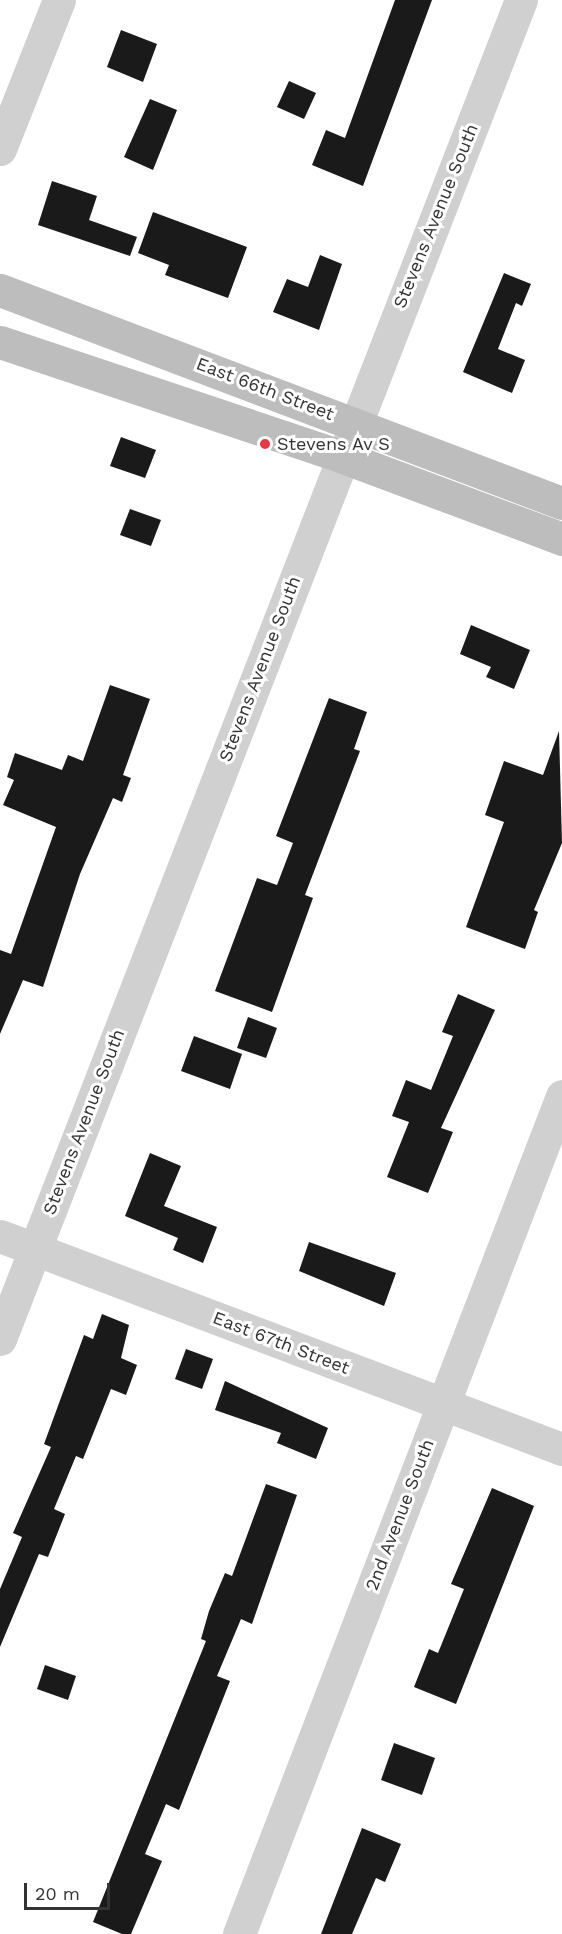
<!DOCTYPE html>
<html>
<head>
<meta charset="utf-8">
<style>
	body { margin:0 }
	#map { position:relative; width:562px; height:1934px; overflow:hidden; background:#fff; font-family:"Work Sans",sans-serif }
	div>[style] { position:absolute }
	.building>* { inset:0; background:#1a1a1a }
	.street>* { height:33px; margin:-16.5px; padding:0 16.5px; transform-origin:16.5px; border-radius:16.5px; background:#d0d0d0 }
	.secondary>* { height:33px; margin:-16.5px; padding:0 16.5px; transform-origin:16.5px; border-radius:16.5px; background:#bdbdbd }
	.dots>* { width:16px; height:16px; translate:-50% -50%; box-sizing:border-box; border:3px solid #fff; border-radius:50% }
	span { translate:-50% -50%; white-space:nowrap; text-align:center; line-height:1.15; -webkit-text-stroke:6px #fff; paint-order:stroke }
	.street-label { font-size:18px; color:#333 }
	.poi-label { font-size:18px; color:#333 }
	.left { translate:0 -50%; text-align:left }
	.scale { position:absolute; left:24px; top:1883px; width:86px; height:27px; box-sizing:border-box; border:3px solid #333; border-top:0; padding-left:8px; font-size:18px; line-height:21px; white-space:nowrap; color:#333; -webkit-text-stroke:4px #fff; paint-order:stroke }
</style>
</head>
<body>
<div id="map">
	<div class="building">
		<div style="clip-path:polygon(395px 0,432px 0,363px 186px,312px 165px,326px 130px,345px 138px)"></div>
		<div style="clip-path:polygon(121px 30px,157px 44px,143px 82px,107px 67px)"></div>
		<div style="clip-path:polygon(289px 81px,316px 93px,304px 119px,277px 107px)"></div>
		<div style="clip-path:polygon(150px 99px,177px 110px,153px 170px,124px 157px)"></div>
		<div style="clip-path:polygon(52px 181px,97px 196px,89px 220px,137px 237px,130px 256px,38px 225px)"></div>
		<div style="clip-path:polygon(153px 212px,247px 247px,228px 298px,165px 275px,169px 265px,138px 253px)"></div>
		<div style="clip-path:polygon(320px 255px,342px 264px,319px 330px,273px 312px,287px 279px,308px 287px)"></div>
		<div style="clip-path:polygon(504px 273px,531px 284px,522px 306px,516px 303px,498px 349px,525px 360px,512px 393px,463px 372px)"></div>
		<div style="clip-path:polygon(121px 437px,156px 450px,145px 478px,110px 466px)"></div>
		<div style="clip-path:polygon(130px 509px,161px 520px,151px 546px,120px 535px)"></div>
		<div style="clip-path:polygon(471px 625px,530px 650px,514px 689px,486px 677px,491px 667px,460px 654px)"></div>
		<div style="clip-path:polygon(110px 685px,150px 699px,123px 775px,131px 778px,122px 802px,113px 798px,80px 874px,43px 987px,23px 980px,0 1034px,0 950px,11px 954px,56px 827px,3px 805px,14px 780px,7px 777px,15px 753px,62px 770px,68px 755px,83px 761px)"></div>
		<div style="clip-path:polygon(329px 698px,367px 712px,354px 749px,360px 751px,305px 895px,313px 898px,272px 1012px,215px 991px,257px 878px,277px 885px,293px 843px,276px 836px)"></div>
		<div style="clip-path:polygon(559px 731px,562px 843px,534px 910px,538px 912px,525px 949px,466px 927px,504px 822px,485px 815px,504px 761px,543px 775px)"></div>
		<div style="clip-path:polygon(458px 994px,495px 1010px,441px 1128px,453px 1132px,428px 1193px,387px 1177px,409px 1122px,392px 1116px,406px 1080px,431px 1090px,453px 1036px,442px 1032px)"></div>
		<div style="clip-path:polygon(248px 1017px,277px 1028px,266px 1058px,237px 1048px)"></div>
		<div style="clip-path:polygon(194px 1036px,242px 1054px,230px 1089px,181px 1071px)"></div>
		<div style="clip-path:polygon(150px 1153px,181px 1166px,164px 1206px,217px 1227px,203px 1263px,173px 1250px,178px 1238px,125px 1216px)"></div>
		<div style="clip-path:polygon(309px 1242px,396px 1273px,384px 1306px,299px 1271px)"></div>
		<div style="clip-path:polygon(102px 1314px,129px 1325px,121px 1358px,137px 1365px,126px 1395px,111px 1389px,83px 1459px,76px 1456px,54px 1509px,65px 1514px,48px 1557px,39px 1554px,0 1647px,0 1589px,22px 1537px,13px 1533px,51px 1447px,44px 1444px,84px 1335px,93px 1339px)"></div>
		<div style="clip-path:polygon(186px 1349px,213px 1359px,202px 1389px,175px 1379px)"></div>
		<div style="clip-path:polygon(225px 1381px,328px 1428px,316px 1459px,277px 1443px,281px 1433px,215px 1410px)"></div>
		<div style="clip-path:polygon(266px 1484px,297px 1495px,252px 1624px,241px 1619px,217px 1676px,230px 1681px,179px 1810px,166px 1804px,145px 1854px,162px 1861px,131px 1934px,122px 1934px,93px 1922px,206px 1641px,201px 1639px,209px 1611px,225px 1573px,232px 1576px)"></div>
		<div style="clip-path:polygon(492px 1488px,534px 1506px,456px 1704px,414px 1687px,429px 1649px,438px 1653px,464px 1589px,451px 1584px)"></div>
		<div style="clip-path:polygon(45px 1665px,76px 1676px,68px 1700px,37px 1689px)"></div>
		<div style="clip-path:polygon(394px 1743px,435px 1758px,422px 1795px,381px 1780px)"></div>
		<div style="clip-path:polygon(362px 1828px,401px 1844px,385px 1882px,376px 1878px,352px 1934px,321px 1934px)"></div>
	</div>
	<div class="street">
		<div style="left:0;top:149px;width:160px;rotate:-68.4deg"></div>
		<div style="left:0;top:1236px;width:601px;rotate:20.76deg"></div>
		<div style="left:0;top:1339px;width:1437px;rotate:-68.74deg"></div>
		<div style="left:239px;top:1934px;width:898px;rotate:-68.92deg"></div>
	</div>
	<div class="secondary">
		<div style="left:0;top:290px;width:601px;rotate:20.76deg"></div>
		<div style="left:0;top:342px;width:362px;rotate:18.5deg"></div>
		<div style="left:343px;top:457px;width:234px;rotate:20.5deg"></div>
	</div>
	<div class="dots">
		<div style="left:265px;top:444px;background:#e63946"></div>
	</div>
	<div class="street-label">
		<span style="left:436px;top:216px;rotate:-68deg">Stevens Avenue South</span>
		<span style="left:265px;top:389px;rotate:21deg">East 66th Street</span>
		<span style="left:260px;top:669px;rotate:-69deg">Stevens Avenue South</span>
		<span style="left:84px;top:1122px;rotate:-69deg">Stevens Avenue South</span>
		<span style="left:281px;top:1343px;rotate:21deg">East 67th Street</span>
		<span style="left:400px;top:1515px;rotate:-69deg">2nd Avenue South</span>
	</div>
	<div class="poi-label">
		<span class="left" style="left:277px;top:444px">Stevens Av S</span>
	</div>
	<div class="scale">20 m</div>
</div>
</body>
</html>
